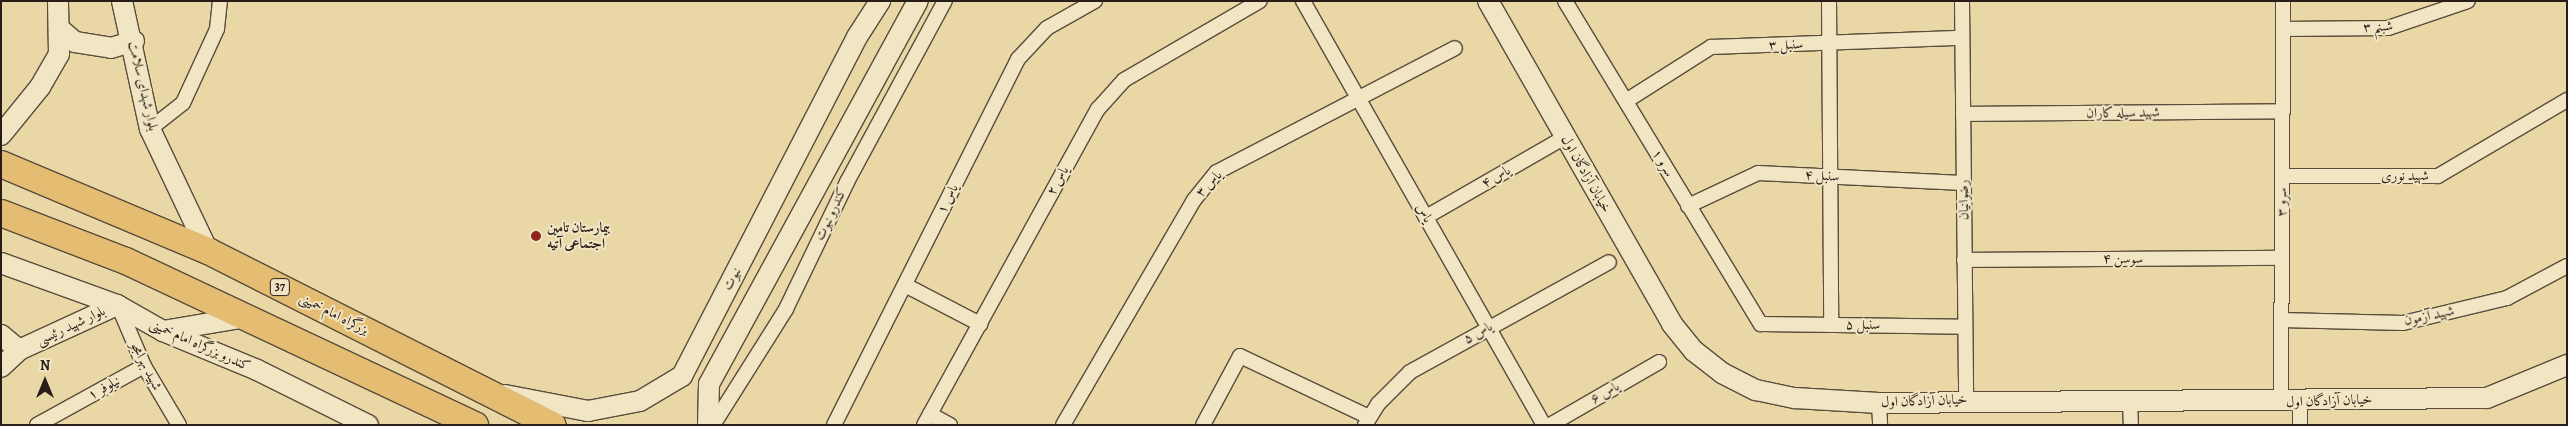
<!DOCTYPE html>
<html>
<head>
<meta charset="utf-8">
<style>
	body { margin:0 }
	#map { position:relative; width:2568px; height:426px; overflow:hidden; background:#e9d7a5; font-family:Alegreya,Amiri,serif }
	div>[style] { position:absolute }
	.roads { filter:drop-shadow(1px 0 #594c3c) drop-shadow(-1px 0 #594c3c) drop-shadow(0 1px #594c3c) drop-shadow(0 -1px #594c3c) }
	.street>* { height:14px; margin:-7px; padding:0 7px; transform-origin:7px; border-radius:7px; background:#f1e5c4 }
	.secondary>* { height:20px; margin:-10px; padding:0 10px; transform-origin:10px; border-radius:10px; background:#f1e5c4 }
	.highway>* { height:26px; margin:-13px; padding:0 13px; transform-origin:13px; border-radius:13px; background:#e4bc72 }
	.dots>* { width:14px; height:14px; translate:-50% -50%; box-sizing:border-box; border:2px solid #f1e5c4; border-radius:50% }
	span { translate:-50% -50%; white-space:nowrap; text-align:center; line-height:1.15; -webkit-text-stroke:4px #f1e5c4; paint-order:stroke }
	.shield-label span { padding:1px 4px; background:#f1e5c4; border:1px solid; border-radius:4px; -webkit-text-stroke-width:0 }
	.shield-label { font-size:12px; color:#291d19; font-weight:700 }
	.street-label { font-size:14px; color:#291d19 }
	.poi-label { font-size:14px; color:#291d19; font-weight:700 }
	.left { translate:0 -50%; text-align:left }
	.frame { position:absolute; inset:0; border:2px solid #291d19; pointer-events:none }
	.north { position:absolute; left:20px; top:356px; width:50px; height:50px; -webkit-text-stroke:4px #f1e5c4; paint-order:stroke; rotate:0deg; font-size:14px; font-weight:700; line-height:20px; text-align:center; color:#291d19 }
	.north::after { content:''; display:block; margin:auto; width:18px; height:22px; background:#291d19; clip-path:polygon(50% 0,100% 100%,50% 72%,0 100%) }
</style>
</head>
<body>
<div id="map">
	<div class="roads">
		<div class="street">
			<div style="left:1303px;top:1px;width:488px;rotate:60.4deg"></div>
			<div style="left:1565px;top:1px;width:378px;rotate:58.8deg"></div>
			<div style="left:1761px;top:324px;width:204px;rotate:0.8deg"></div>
			<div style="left:1829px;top:1px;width:324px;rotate:89.6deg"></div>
			<div style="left:1962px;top:1px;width:398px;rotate:89.4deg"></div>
			<div style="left:2283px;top:29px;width:105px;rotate:-0.5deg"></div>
			<div style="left:2388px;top:28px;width:84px;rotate:-18.6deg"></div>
			<div style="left:1626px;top:101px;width:101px;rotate:-32.4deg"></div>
			<div style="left:1711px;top:47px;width:251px;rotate:-2.1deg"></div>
			<div style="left:1963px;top:114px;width:320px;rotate:-0.5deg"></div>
			<div style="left:150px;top:129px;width:42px;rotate:-38.2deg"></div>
			<div style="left:183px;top:103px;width:81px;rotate:-65.3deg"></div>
			<div style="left:217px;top:29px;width:28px;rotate:-84deg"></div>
			<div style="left:2282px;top:176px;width:156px"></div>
			<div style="left:2438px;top:176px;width:150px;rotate:-30.5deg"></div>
			<div style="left:1688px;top:206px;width:77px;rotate:-25.2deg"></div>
			<div style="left:1758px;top:173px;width:205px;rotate:2.8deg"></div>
			<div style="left:1426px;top:217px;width:160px;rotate:-29.9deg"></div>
			<div style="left:1964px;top:260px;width:317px;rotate:-0.4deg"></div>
			<div style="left:905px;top:285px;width:85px;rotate:27.5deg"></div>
			<div style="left:118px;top:305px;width:66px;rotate:66.9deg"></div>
			<div style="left:144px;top:366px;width:69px;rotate:59.3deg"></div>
			<div style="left:2281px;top:320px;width:122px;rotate:1.4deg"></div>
			<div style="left:2403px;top:323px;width:107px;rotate:-13.5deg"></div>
			<div style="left:2507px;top:298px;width:68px;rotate:-28.1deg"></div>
			<div style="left:2130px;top:400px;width:25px;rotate:88deg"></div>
			<div style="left:2300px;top:401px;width:24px;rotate:90deg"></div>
			<div style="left:2281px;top:402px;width:401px;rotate:-89.7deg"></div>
			<div style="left:1879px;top:403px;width:22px;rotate:87deg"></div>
			<div style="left:930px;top:414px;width:23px;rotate:29deg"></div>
			<div style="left:37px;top:425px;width:122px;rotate:-28.9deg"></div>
			<div style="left:713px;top:425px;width:137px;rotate:-57.8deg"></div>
			<div style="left:786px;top:309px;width:141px;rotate:-64.3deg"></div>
			<div style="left:847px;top:182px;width:206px;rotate:-61.6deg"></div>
			<div style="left:834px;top:425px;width:410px;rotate:-63.3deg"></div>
			<div style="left:1018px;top:59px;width:42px;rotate:-46.9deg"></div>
			<div style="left:1047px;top:28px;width:55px;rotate:-29.4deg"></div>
			<div style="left:924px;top:425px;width:361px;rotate:-61.2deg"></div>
			<div style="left:1098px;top:109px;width:39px;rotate:-48deg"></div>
			<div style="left:1124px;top:80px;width:157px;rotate:-30.2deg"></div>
			<div style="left:1063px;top:425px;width:260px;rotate:-59.8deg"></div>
			<div style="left:1194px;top:200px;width:36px;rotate:-51deg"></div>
			<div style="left:1217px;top:172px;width:268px;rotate:-27.5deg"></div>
			<div style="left:1203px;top:425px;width:78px;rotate:-61.8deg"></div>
			<div style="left:1240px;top:356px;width:143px;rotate:25.3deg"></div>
			<div style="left:1365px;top:425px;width:25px;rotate:-58deg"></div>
			<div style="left:1378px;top:404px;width:45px;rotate:-45deg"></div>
			<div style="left:1410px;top:372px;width:227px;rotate:-28.9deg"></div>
			<div style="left:1550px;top:425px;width:126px;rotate:-30deg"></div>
		</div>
		<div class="secondary">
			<div style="left:122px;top:1px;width:131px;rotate:77.7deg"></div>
			<div style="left:150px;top:129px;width:135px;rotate:64.6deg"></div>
			<div style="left:1488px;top:1px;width:372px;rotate:60.3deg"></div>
			<div style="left:1672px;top:324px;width:35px;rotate:51deg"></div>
			<div style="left:1694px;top:351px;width:36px;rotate:38deg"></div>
			<div style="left:1722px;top:373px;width:38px;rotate:27deg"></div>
			<div style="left:1756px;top:390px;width:40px;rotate:12deg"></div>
			<div style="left:1795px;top:398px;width:84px;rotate:3.4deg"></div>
			<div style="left:1879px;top:403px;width:608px;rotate:-0.47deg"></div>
			<div style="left:2487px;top:398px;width:87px;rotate:-22.4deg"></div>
			<div style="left:61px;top:30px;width:18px;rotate:41deg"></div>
			<div style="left:75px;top:42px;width:36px;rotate:9deg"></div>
			<div style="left:111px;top:48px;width:24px;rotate:-17deg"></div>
			<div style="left:1px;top:135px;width:62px;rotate:-50.9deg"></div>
			<div style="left:40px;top:87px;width:38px;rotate:-60deg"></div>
			<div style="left:59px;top:54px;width:53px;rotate:-91.1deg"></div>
			<div style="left:1px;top:263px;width:123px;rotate:19.9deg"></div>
			<div style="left:117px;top:305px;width:53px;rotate:29.5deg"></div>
			<div style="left:163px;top:331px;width:102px;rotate:22.5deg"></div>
			<div style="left:257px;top:370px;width:124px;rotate:26.4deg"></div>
			<div style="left:163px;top:331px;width:85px;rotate:-9.5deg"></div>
			<div style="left:1px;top:335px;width:23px;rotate:40deg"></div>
			<div style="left:1px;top:367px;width:25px;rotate:-43deg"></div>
			<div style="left:19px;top:350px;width:108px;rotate:-24.7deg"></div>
			<div style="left:505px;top:395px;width:85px;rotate:10.9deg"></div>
			<div style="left:588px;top:411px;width:53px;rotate:-10.9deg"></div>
			<div style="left:640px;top:401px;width:49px;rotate:-30.8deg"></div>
			<div style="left:682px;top:376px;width:382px;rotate:-62.7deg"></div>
			<div style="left:857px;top:37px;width:43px;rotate:-57.4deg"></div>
			<div style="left:708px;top:425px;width:41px;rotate:-88.6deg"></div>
			<div style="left:709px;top:384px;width:436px;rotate:-61.4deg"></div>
		</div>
		<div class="highway">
			<div style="left:1px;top:164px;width:225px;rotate:22.8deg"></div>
			<div style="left:208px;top:251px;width:386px;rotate:26.8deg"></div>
			<div style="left:1px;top:213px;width:134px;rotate:21deg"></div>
			<div style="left:126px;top:261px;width:386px;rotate:25.2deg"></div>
		</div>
	</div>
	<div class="dots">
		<div style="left:536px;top:236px;background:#8f2418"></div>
	</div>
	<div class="shield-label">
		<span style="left:280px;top:287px">37</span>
	</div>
	<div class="street-label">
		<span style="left:2378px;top:27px;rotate:-3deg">شبنم ۳</span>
		<span style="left:1786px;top:45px;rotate:-2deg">سنبل ۳</span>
		<span style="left:143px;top:86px;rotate:77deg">بلوار شهدای سلامت</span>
		<span style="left:2123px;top:113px;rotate:-1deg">شهید سیله کاران</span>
		<span style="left:1663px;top:163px;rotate:59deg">سرو ۱</span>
		<span style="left:1586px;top:174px;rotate:60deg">خیابان آزادگان اول</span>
		<span style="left:1822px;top:176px;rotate:3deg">سنبل ۴</span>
		<span style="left:2405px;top:176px">شهید نوری</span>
		<span style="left:1496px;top:177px;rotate:-30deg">یاس ۴</span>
		<span style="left:1058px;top:181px;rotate:-61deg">یاس ۲</span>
		<span style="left:1209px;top:184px;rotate:-46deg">یاس ۳</span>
		<span style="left:948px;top:199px;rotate:-64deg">یاس ۱</span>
		<span style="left:1964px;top:200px;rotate:-91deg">رضوانیان</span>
		<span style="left:2282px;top:202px;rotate:-89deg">سرو ۳</span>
		<span style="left:1424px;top:213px;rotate:60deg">یاس</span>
		<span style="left:831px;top:214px;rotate:-65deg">کندرو نبوت</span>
		<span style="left:2123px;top:259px">سوسن ۴</span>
		<span style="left:732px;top:279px;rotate:-63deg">نبوت</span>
		<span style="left:334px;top:314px;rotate:27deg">بزرگراه امام خمینی</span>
		<span style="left:2429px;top:316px;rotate:-12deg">شهید آزمون</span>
		<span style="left:1863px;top:325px;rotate:1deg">سنبل ۵</span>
		<span style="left:71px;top:326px;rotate:-25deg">بلوار شهید رئیسی</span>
		<span style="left:1478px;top:333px;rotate:-29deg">یاس ۵</span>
		<span style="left:200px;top:345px;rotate:24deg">کندرو بزرگراه امام خمینی</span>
		<span style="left:146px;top:366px;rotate:63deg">شهید بهرامجو</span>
		<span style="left:104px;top:388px;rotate:-29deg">نیلوفر ۱</span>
		<span style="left:1605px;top:393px;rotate:-30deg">یاس ۶</span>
		<span style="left:1924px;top:401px;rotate:-2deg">خیابان آزادگان اول</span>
		<span style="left:2329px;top:401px;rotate:-2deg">خیابان آزادگان اول</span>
	</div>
	<div class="poi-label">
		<span class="left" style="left:547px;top:236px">بیمارستان تامین<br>اجتماعی آتیه</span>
	</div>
	<div class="frame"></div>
	<div class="north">N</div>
</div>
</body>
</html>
